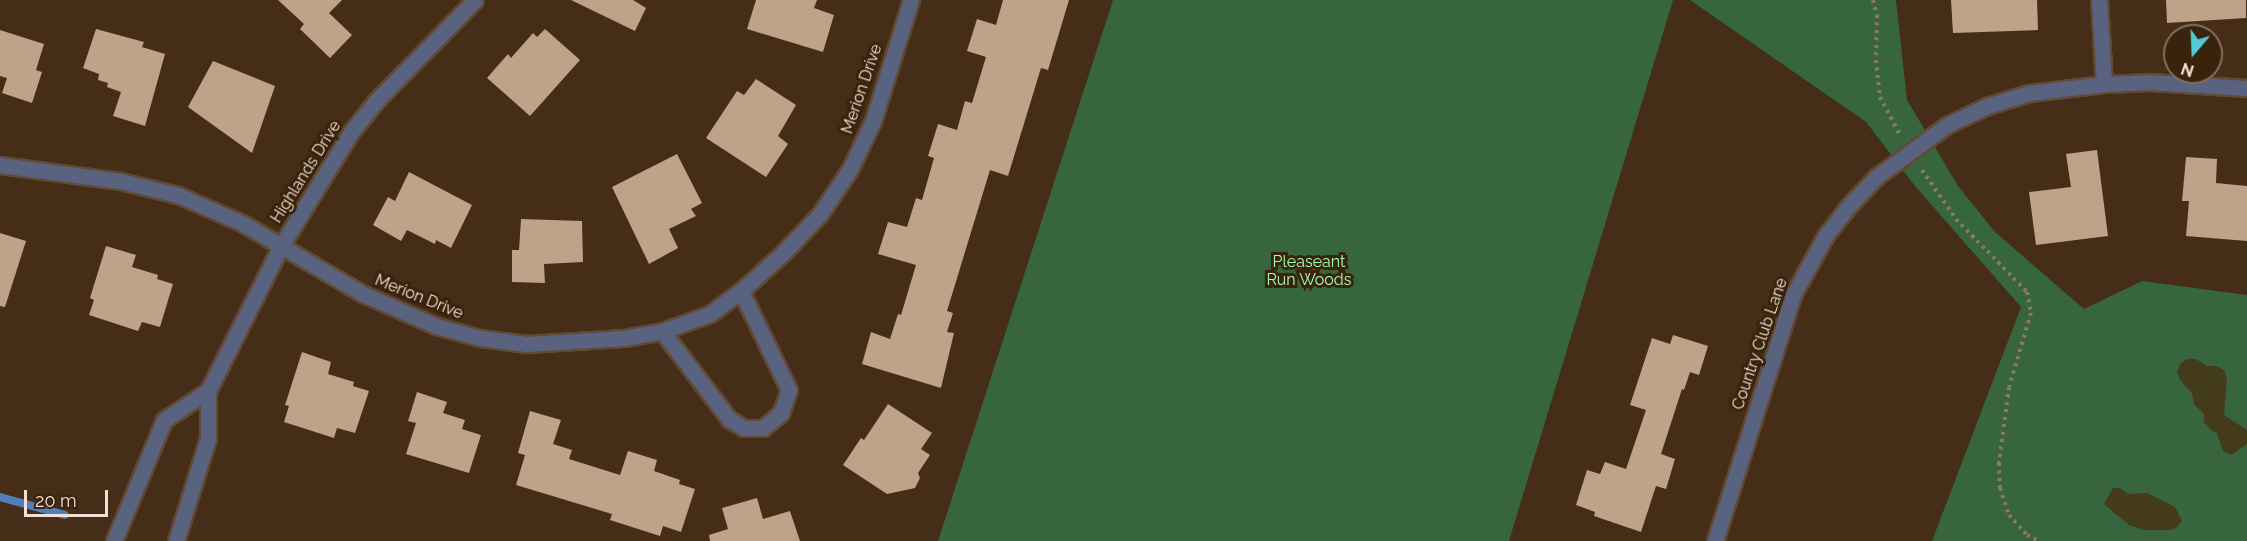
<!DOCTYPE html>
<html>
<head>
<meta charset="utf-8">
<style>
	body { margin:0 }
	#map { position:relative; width:2247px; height:541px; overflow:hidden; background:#452d17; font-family:Raleway,sans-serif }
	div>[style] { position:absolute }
	.green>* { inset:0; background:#36653e }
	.sand>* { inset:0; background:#433b1a }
	.stream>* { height:8px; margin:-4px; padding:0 4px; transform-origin:4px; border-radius:4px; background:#5080bc }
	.building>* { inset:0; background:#bfa288 }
	.path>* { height:4px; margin-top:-2px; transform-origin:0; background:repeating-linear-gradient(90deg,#8c7865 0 3px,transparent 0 7.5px) }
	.roads { filter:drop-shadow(2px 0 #614a35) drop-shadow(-2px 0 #614a35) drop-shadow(0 2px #614a35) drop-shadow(0 -2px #614a35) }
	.minor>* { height:15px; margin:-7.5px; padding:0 7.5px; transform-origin:7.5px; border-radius:7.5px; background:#596380 }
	span { translate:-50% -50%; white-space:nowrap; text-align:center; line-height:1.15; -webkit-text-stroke:6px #3a230c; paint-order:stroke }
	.street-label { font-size:16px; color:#f1e1d4 }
	.park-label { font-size:16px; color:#a1fcae }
	.north { position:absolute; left:2163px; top:24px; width:60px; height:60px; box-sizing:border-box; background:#3a230c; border:2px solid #836f5c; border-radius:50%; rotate:199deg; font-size:16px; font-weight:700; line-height:24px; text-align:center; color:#f1e1d4 }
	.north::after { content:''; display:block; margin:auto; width:21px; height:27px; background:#52cbd8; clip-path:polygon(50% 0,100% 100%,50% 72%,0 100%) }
	.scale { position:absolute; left:24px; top:490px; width:84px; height:27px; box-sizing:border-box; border:3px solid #f1e1d4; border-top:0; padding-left:8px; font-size:18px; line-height:21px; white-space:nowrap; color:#f1e1d4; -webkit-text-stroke:4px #3a230c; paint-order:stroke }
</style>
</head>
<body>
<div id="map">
	<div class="green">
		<div style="clip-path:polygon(1113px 0,1673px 0,1509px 541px,938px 541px)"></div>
		<div style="clip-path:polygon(1690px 0,1896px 0,1907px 100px,1958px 186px,1995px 232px,2084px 309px,2142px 281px,2247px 295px,2247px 541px,1932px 541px,2021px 307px,1915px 186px,1866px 122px)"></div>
	</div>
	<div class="sand">
		<div style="clip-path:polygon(2187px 359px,2196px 359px,2207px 366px,2216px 366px,2224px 370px,2227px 380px,2224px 415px,2247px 430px,2247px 444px,2231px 455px,2223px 451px,2217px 433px,2212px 431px,2204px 422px,2204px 414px,2194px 404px,2192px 393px,2180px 380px,2177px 371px,2181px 363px)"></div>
		<div style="clip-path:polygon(2113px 488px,2120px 488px,2128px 494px,2147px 493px,2175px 507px,2182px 521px,2176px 528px,2169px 530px,2144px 530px,2129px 525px,2104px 504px)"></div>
	</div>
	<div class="stream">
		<div style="left:0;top:497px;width:67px;rotate:15.5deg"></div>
	</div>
	<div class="building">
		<div style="clip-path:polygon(278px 0,342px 0,329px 13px,352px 35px,330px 58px,300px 29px,304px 24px)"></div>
		<div style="clip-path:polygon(571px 0,633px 0,646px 8px,635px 31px)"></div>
		<div style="clip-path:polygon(756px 0,817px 0,814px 8px,834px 15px,823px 52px,747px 29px)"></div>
		<div style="clip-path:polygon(1003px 0,1069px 0,1048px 70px,1041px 68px,1008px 176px,990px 170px,947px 311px,953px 313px,947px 332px,954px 333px,941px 388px,862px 364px,871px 332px,890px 339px,898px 314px,901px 315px,916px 265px,878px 254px,888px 222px,907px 227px,916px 198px,922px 200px,934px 158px,928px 156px,938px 124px,957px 130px,965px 101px,972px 103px,986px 57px,967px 51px,977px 19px,996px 25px)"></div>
		<div style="clip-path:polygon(1951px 0,2037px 0,2038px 30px,1953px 33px)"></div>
		<div style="clip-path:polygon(2166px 0,2246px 0,2246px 18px,2167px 23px)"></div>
		<div style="clip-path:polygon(96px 29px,144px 42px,142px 47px,165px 54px,145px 126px,113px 116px,121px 92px,107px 87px,108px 83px,98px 80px,99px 74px,83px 68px)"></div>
		<div style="clip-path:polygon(545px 29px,580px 60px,530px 116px,487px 78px,508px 54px,511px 58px,533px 33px,537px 37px)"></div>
		<div style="clip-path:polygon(0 30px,44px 44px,36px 70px,42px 72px,32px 103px,2px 93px,7px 78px,0 76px)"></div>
		<div style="clip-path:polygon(213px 61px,275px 86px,252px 153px,188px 107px)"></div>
		<div style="clip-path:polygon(756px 79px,796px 105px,778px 136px,788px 144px,766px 177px,706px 138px,737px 91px,744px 95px)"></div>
		<div style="clip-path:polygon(2097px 150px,2108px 236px,2036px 245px,2029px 192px,2071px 187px,2066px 154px)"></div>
		<div style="clip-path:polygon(677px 154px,702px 203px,691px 209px,696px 216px,669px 229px,678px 248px,649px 264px,612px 187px)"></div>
		<div style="clip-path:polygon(2186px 157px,2217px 159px,2216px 183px,2247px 186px,2247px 241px,2186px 236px,2189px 201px,2182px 201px)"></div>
		<div style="clip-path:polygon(409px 172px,472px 205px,451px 248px,436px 240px,435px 244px,407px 230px,401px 241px,373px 225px,388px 197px,395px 201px)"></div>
		<div style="clip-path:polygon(521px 219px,582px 221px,583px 262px,544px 264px,545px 283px,512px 282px,512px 250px,519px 250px)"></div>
		<div style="clip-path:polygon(0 233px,26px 241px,5px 307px,0 306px)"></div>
		<div style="clip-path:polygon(106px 246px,136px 255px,132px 267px,158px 275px,157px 279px,173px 284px,160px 327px,142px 322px,138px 331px,89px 315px,94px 300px,90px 298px)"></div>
		<div style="clip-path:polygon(1673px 335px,1708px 346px,1699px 375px,1690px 372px,1684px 390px,1682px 389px,1661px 454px,1675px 459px,1666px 489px,1656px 486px,1641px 532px,1594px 516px,1595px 512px,1576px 505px,1587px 470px,1600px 474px,1605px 462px,1626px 469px,1646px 410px,1630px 405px,1652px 338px,1670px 344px)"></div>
		<div style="clip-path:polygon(302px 352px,331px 362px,328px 374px,354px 382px,353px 386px,369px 391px,355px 433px,337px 428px,334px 438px,284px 422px,289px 406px,285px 405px)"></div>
		<div style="clip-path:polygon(417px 392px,447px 402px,443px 413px,465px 420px,462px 429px,481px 435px,469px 473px,406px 454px,416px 423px,408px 421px)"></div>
		<div style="clip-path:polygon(888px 404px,932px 433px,921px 449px,930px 455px,918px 473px,920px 478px,915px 488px,887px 494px,843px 465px,861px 438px,864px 440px)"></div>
		<div style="clip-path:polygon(530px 411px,561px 420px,553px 444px,572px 450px,569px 459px,620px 475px,628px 451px,657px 460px,654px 471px,680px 480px,679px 484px,695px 489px,681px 532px,663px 526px,660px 536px,610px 520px,612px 514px,516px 485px,525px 455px,518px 453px)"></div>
		<div style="clip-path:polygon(757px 498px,763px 519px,790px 511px,800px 541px,710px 541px,709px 535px,728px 529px,722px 508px)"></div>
	</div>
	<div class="path">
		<div style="left:1873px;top:0;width:16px;rotate:75deg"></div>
		<div style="left:1877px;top:15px;width:45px;rotate:91.3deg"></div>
		<div style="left:1876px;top:60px;width:37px;rotate:84deg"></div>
		<div style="left:1880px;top:97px;width:41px;rotate:62.2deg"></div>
		<div style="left:1922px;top:170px;width:60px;rotate:55.2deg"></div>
		<div style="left:1956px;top:219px;width:102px;rotate:45.8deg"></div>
		<div style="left:2027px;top:292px;width:21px;rotate:79deg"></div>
		<div style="left:2031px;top:313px;width:77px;rotate:106.6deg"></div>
		<div style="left:2009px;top:387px;width:77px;rotate:97.5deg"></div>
		<div style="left:1999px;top:463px;width:25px;rotate:88deg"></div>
		<div style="left:2000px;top:488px;width:28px;rotate:72deg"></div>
		<div style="left:2009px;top:515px;width:27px;rotate:48deg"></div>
		<div style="left:2027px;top:535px;width:13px;rotate:27deg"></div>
	</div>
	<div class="roads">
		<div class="minor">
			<div style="left:2099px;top:0;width:84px;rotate:86.6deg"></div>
			<div style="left:0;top:165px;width:121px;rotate:7.6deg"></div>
			<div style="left:120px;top:181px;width:60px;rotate:13.6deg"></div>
			<div style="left:178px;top:195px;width:70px;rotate:23.6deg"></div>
			<div style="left:242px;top:223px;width:140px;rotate:30.4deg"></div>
			<div style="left:363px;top:294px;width:80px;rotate:23.7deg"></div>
			<div style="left:436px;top:326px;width:46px;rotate:15.3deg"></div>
			<div style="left:480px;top:338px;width:47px;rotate:7.3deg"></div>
			<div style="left:527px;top:344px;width:97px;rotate:-3.5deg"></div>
			<div style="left:624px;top:338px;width:39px;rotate:-10deg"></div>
			<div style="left:662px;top:331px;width:51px;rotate:-19.5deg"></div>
			<div style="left:710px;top:314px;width:39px;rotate:-37deg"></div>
			<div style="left:741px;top:291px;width:57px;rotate:-42.1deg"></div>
			<div style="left:783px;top:253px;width:54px;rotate:-46.5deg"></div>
			<div style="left:820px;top:214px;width:54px;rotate:-56.3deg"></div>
			<div style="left:850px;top:169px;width:53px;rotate:-64.4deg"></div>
			<div style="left:873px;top:121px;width:127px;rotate:-72.6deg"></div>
			<div style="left:662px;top:331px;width:111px;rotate:52.7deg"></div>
			<div style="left:729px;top:419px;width:17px;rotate:31deg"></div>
			<div style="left:744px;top:428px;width:19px"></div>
			<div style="left:763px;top:428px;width:23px;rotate:-40deg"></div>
			<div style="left:781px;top:413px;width:24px;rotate:-71deg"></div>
			<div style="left:789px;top:390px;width:110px;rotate:-115.9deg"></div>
			<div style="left:114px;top:541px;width:131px;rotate:-67.5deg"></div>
			<div style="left:164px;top:420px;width:53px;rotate:-33.4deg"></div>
			<div style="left:176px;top:541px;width:108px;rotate:-72.7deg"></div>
			<div style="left:208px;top:438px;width:47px;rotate:-90deg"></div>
			<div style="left:208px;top:391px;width:162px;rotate:-63.3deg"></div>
			<div style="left:281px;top:246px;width:134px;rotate:-58.4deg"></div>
			<div style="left:351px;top:132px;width:40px;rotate:-51deg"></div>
			<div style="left:376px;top:101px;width:141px;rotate:-45.6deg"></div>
			<div style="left:1715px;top:541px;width:258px;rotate:-72.4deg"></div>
			<div style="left:1793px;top:295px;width:68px;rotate:-61.2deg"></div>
			<div style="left:1826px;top:235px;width:33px;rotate:-52deg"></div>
			<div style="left:1846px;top:209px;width:44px;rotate:-46.8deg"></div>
			<div style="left:1876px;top:177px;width:88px;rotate:-36.2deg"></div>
			<div style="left:1947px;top:125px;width:44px;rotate:-25.4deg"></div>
			<div style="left:1987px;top:106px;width:44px;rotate:-17.2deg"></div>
			<div style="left:2029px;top:93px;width:76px;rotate:-6.8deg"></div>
			<div style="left:2104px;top:84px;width:46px;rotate:-2.5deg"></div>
			<div style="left:2150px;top:82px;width:97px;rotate:3.5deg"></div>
		</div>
	</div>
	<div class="street-label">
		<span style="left:862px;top:89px;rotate:-71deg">Merion Drive</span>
		<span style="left:306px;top:172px;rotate:-58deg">Highlands Drive</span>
		<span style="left:419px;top:297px;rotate:22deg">Merion Drive</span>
		<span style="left:1760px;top:344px;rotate:-71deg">Country Club Lane</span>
	</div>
	<div class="park-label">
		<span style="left:1309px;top:271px">Pleaseant<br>Run Woods</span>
	</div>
	<div class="north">N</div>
	<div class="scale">20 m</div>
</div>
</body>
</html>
